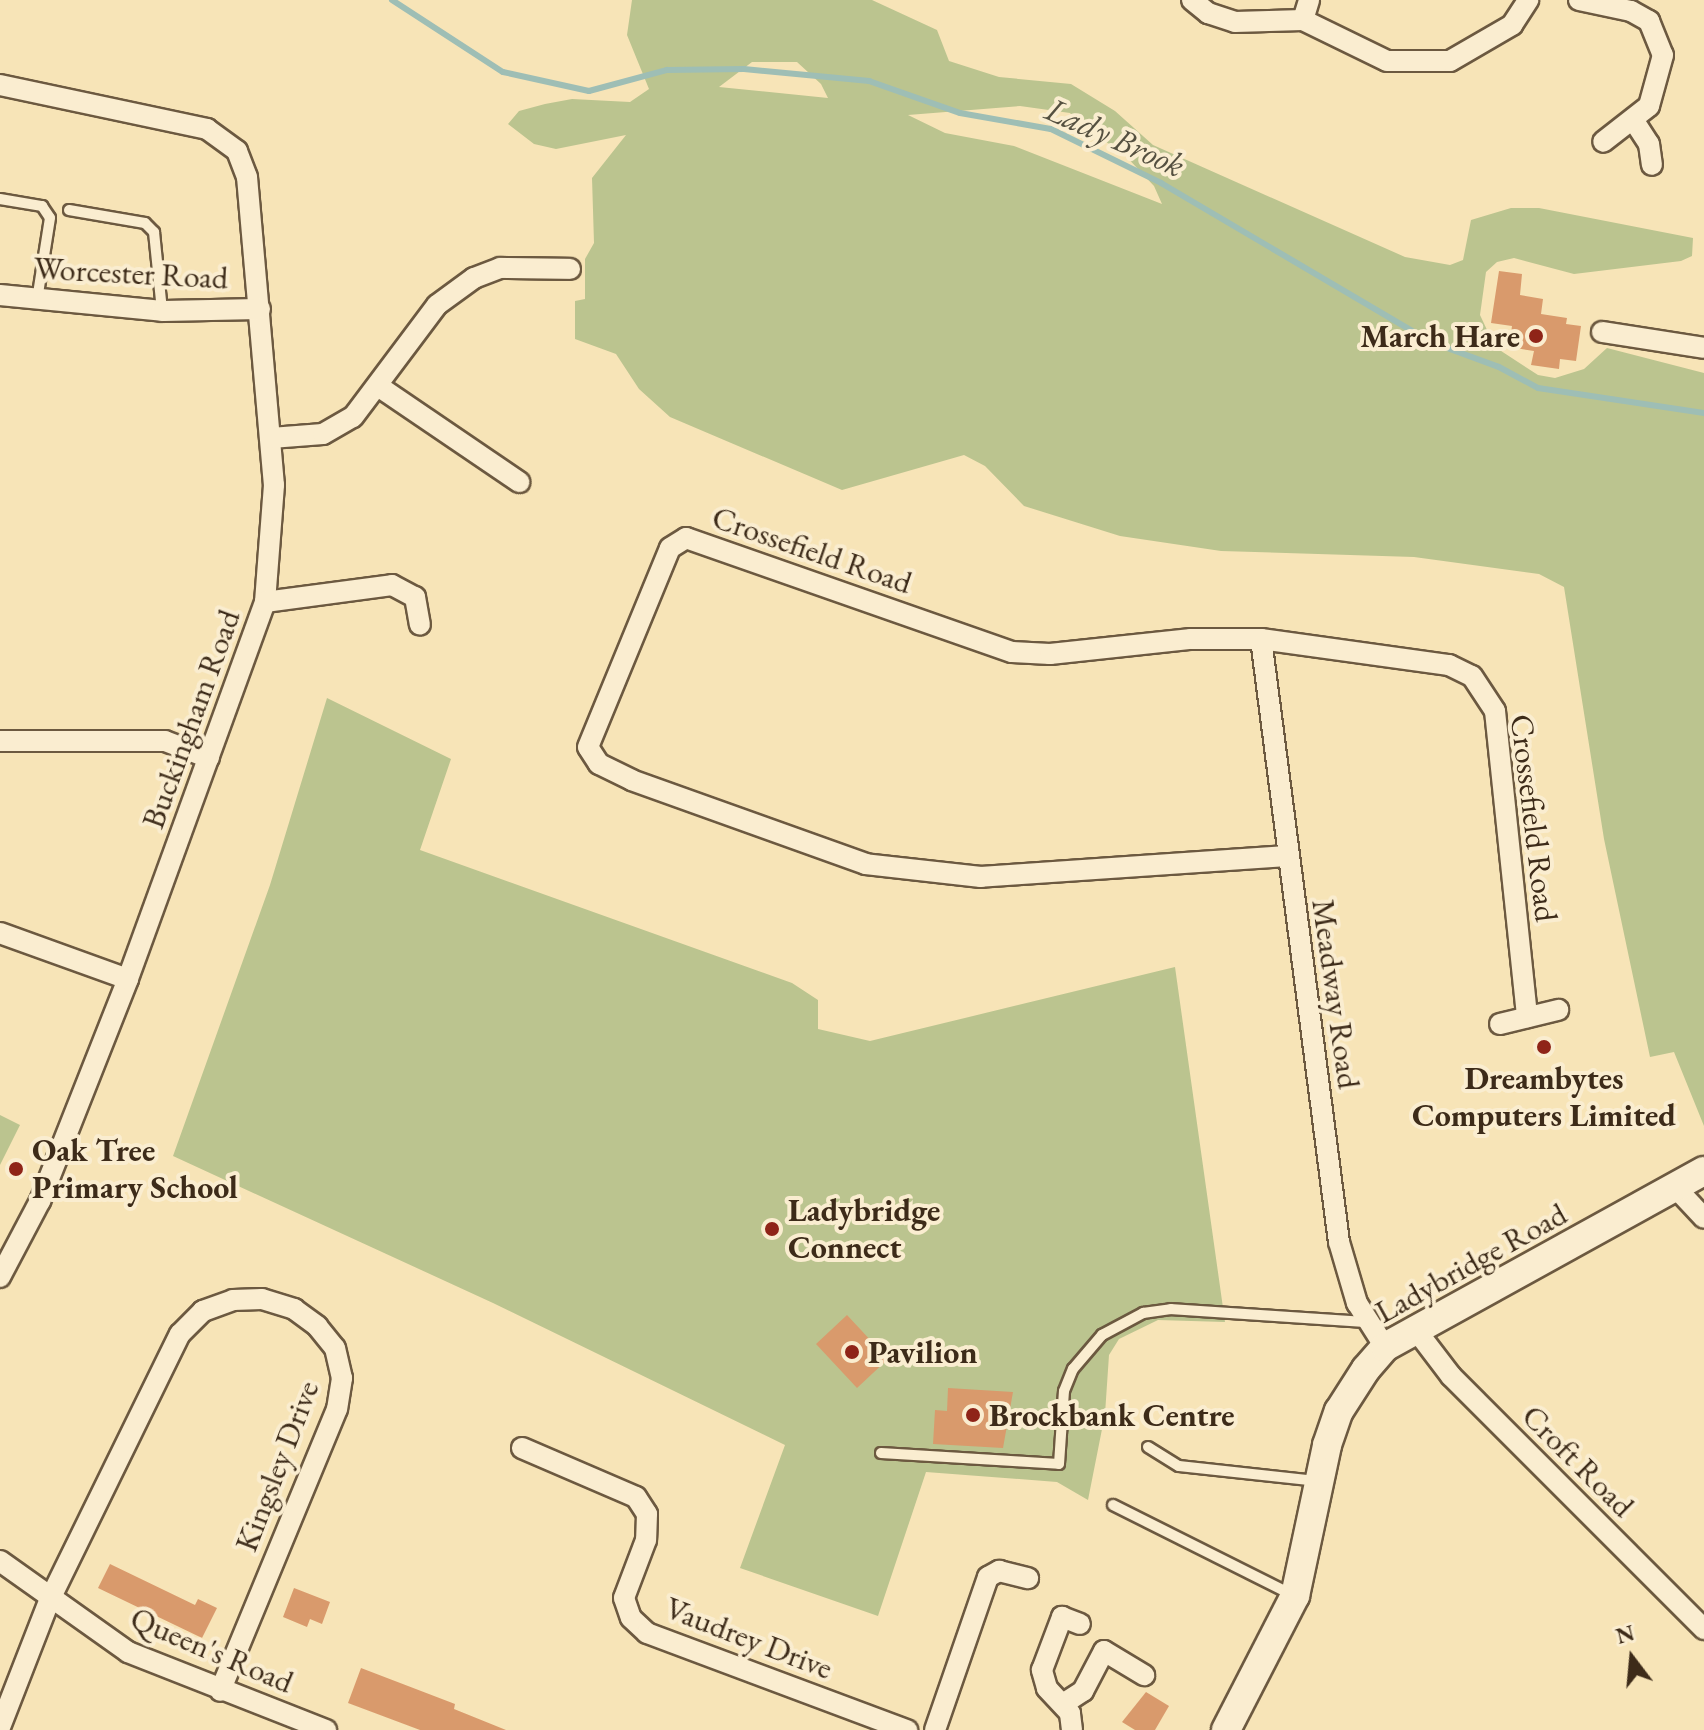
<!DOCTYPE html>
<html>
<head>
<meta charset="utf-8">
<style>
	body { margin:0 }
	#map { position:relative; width:1704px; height:1730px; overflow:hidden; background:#f7e4b7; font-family:"EB Garamond",serif }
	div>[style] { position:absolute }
	.green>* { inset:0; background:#bbc48f }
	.stream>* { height:6px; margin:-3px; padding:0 3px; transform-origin:3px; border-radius:3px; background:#9ebeb5 }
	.building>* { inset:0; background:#d99a6c }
	.roads { filter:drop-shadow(2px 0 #6c5940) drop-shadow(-2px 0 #6c5940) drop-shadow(0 2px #6c5940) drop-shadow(0 -2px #6c5940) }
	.lane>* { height:10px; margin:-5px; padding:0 5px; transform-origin:5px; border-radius:5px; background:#faedd0 }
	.street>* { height:20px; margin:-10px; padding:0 10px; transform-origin:10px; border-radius:10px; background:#faedd0 }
	.secondary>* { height:28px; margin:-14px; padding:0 14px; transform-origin:14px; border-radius:14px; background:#faedd0 }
	.dots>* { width:22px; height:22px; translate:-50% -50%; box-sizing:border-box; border:4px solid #faedd0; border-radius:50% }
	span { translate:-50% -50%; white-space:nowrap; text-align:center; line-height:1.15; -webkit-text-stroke:8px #faedd0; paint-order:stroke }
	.street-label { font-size:32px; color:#3d2b19 }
	.poi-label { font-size:32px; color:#3d2b19; font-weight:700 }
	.right { translate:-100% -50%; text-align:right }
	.left { translate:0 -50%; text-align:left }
	.water-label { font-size:34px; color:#555040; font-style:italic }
	.north { position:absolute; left:1592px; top:1618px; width:80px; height:80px; -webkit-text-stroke:6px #faedd0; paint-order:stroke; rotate:344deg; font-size:22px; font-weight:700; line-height:32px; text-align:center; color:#3d2b19 }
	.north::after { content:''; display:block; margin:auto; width:28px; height:36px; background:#3d2b19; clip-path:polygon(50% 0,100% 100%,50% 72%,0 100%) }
</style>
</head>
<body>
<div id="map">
	<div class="green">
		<div style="clip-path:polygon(evenodd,632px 0,872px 0,937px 30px,949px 61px,999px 77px,1071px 84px,1115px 111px,1153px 145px,1405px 257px,1450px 265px,1463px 260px,1471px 220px,1511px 208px,1539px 208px,1693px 238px,1692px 256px,1681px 261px,1574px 274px,1514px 258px,1497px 262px,1486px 272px,1480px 315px,1495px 347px,1538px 375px,1555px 378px,1584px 369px,1607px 348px,1704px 373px,1704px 1126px,1674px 1052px,1650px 1057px,1604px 839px,1564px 587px,1539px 574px,1414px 557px,1221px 551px,1120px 536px,1024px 506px,985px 466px,964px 455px,842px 490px,670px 417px,639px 389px,616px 354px,575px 339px,575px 301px,585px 299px,585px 259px,594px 243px,592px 178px,626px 135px,556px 149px,534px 144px,508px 124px,519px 111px,545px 104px,572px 99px,630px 102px,649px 89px,627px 35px,632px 0,752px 62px,797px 62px,821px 84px,828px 98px,719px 87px,752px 62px,632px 0,1020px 106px,1070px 113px,1085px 129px,1122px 152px,1154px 186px,1162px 204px,1014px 146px,945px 133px,908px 115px,1020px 106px)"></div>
		<div style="clip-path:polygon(327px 698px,451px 759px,420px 850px,792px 983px,818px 1000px,818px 1029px,870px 1041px,1175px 967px,1225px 1322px,1158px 1320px,1119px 1339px,1109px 1355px,1105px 1414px,1088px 1500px,1057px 1482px,926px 1472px,878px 1616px,740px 1568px,785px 1445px,493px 1303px,173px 1156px,270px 885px)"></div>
		<div style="clip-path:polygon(0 1115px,20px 1125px,0 1165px)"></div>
	</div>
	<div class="stream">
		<div style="left:392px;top:0;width:132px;rotate:33deg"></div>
		<div style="left:503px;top:72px;width:88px;rotate:12.5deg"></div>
		<div style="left:589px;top:91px;width:81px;rotate:-15.1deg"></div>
		<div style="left:667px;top:70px;width:77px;rotate:-0.7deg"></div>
		<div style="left:744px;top:69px;width:126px;rotate:5.5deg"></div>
		<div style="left:869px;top:81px;width:96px;rotate:19.4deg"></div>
		<div style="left:960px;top:113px;width:92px;rotate:10deg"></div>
		<div style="left:1051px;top:129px;width:123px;rotate:26.1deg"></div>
		<div style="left:1161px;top:183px;width:313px;rotate:30.5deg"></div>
		<div style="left:1431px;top:342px;width:72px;rotate:20.2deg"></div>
		<div style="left:1499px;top:367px;width:44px;rotate:28.3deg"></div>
		<div style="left:1538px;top:388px;width:168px;rotate:8.6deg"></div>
	</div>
	<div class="building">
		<div style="clip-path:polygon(1499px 271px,1522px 274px,1520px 295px,1543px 299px,1541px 314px,1567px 318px,1566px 324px,1581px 326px,1576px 361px,1560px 359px,1559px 369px,1531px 365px,1534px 351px,1509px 347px,1512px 326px,1491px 323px)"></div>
		<div style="clip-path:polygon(847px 1315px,888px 1359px,857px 1388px,816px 1344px)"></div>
		<div style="clip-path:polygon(948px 1388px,1013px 1392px,1003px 1448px,933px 1444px,935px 1410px,947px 1411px)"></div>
		<div style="clip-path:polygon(110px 1564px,195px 1605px,198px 1599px,217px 1608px,202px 1638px,98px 1588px)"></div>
		<div style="clip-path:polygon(294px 1588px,330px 1602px,322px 1624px,310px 1619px,307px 1627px,283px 1617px)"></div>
		<div style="clip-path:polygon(361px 1668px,455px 1704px,454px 1709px,506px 1730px,420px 1730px,348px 1703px)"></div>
		<div style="clip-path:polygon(1146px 1692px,1169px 1706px,1155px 1730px,1135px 1730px,1122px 1722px)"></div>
	</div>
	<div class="roads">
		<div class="lane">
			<div style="left:0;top:199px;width:43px;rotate:9.5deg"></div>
			<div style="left:42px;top:206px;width:14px;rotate:56deg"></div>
			<div style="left:50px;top:218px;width:83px;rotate:99deg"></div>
			<div style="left:69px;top:210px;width:77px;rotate:9.7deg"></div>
			<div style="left:145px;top:223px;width:13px;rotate:45deg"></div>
			<div style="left:154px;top:232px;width:79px;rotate:84.2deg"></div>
			<div style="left:1148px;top:1447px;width:36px;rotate:32deg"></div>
			<div style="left:1179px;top:1466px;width:140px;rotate:6.2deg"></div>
			<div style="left:881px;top:1453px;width:178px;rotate:3.5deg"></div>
			<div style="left:1059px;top:1464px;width:73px;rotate:-86.1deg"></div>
			<div style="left:1064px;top:1391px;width:24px;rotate:-68deg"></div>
			<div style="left:1073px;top:1369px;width:45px;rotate:-49.5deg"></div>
			<div style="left:1102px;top:1335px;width:47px;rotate:-28.2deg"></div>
			<div style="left:1143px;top:1313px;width:28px;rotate:-8deg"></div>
			<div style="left:1171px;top:1309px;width:197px;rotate:3.8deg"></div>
			<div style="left:1113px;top:1505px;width:201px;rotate:26.6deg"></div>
		</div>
		<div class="street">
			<div style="left:1192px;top:0;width:21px;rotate:39deg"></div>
			<div style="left:1208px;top:13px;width:28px;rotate:18deg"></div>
			<div style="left:1235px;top:22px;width:68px;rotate:-1.7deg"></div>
			<div style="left:1303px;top:20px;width:93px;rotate:26deg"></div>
			<div style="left:1387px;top:61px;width:63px"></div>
			<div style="left:1450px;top:61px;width:72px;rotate:-30.1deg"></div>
			<div style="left:1512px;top:25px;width:30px;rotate:-57deg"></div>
			<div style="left:1579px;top:0;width:53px;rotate:11.9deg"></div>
			<div style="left:1631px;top:11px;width:21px;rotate:29deg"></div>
			<div style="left:1649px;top:21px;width:37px;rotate:68deg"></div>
			<div style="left:1663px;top:55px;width:53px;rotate:105.4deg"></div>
			<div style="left:1649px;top:106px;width:58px;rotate:142deg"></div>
			<div style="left:1303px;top:20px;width:21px;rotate:-73deg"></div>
			<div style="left:0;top:85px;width:212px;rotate:12deg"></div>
			<div style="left:207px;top:129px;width:37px;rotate:36deg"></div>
			<div style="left:237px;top:151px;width:28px;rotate:69deg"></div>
			<div style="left:247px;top:177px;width:309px;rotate:85deg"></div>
			<div style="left:274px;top:485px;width:117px;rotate:94.4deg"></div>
			<div style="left:265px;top:602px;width:401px;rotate:110deg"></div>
			<div style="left:128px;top:979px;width:239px;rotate:111.6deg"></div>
			<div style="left:40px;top:1201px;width:86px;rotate:117.8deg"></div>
			<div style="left:1634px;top:121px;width:27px;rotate:57deg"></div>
			<div style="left:1649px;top:144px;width:21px;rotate:82deg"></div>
			<div style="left:0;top:295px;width:163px;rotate:5.6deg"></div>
			<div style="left:162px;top:311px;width:98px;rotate:-1.2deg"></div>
			<div style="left:1602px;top:332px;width:103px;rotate:8.9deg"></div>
			<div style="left:378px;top:386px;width:171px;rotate:34.2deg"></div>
			<div style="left:271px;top:438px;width:52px;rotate:-4.4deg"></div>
			<div style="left:323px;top:434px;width:34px;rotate:-30deg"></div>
			<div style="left:353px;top:417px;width:140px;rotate:-53.1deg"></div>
			<div style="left:437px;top:305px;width:46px;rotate:-36.1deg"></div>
			<div style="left:474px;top:278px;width:28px;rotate:-21deg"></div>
			<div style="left:500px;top:268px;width:70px;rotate:0.8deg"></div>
			<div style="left:265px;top:602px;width:128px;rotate:-7.6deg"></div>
			<div style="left:392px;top:585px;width:26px;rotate:28deg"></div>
			<div style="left:415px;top:597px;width:28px;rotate:80deg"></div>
			<div style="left:1261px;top:639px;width:608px;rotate:82.63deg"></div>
			<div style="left:1339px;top:1242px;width:64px;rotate:73.6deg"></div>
			<div style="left:1357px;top:1303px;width:52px;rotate:57.5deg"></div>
			<div style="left:0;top:741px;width:165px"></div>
			<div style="left:165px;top:741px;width:47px;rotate:21.1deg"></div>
			<div style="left:1287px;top:856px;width:307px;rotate:176.1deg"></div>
			<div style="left:981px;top:877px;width:116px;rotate:-173.6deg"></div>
			<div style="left:866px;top:864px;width:249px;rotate:-160.3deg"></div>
			<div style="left:632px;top:780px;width:37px;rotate:-154deg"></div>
			<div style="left:599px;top:764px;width:20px;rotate:-123deg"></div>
			<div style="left:588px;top:747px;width:215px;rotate:-67.6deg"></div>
			<div style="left:670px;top:548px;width:19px;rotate:-32deg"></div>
			<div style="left:686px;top:538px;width:345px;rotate:19.3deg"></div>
			<div style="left:1012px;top:652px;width:38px;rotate:3deg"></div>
			<div style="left:1050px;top:654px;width:142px;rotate:-6.1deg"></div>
			<div style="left:1191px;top:639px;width:70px"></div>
			<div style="left:1261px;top:639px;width:190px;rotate:7.9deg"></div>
			<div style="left:1449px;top:665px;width:25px;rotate:26deg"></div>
			<div style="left:1472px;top:676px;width:42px;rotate:56.7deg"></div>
			<div style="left:1495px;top:711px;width:308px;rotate:84deg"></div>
			<div style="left:0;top:933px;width:136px;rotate:19.8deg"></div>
			<div style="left:1500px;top:1024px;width:60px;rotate:-13.6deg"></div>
			<div style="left:1675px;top:1187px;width:42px;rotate:46.9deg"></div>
			<div style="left:1416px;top:1330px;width:58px;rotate:52.7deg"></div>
			<div style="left:1451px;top:1376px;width:358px;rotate:45deg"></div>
			<div style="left:522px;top:1448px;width:124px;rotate:23.3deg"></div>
			<div style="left:636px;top:1497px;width:20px;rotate:57deg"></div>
			<div style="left:647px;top:1514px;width:26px;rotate:92deg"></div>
			<div style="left:646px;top:1540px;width:62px;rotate:110.8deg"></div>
			<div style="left:624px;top:1598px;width:21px;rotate:71deg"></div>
			<div style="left:631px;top:1618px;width:22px;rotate:43deg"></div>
			<div style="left:647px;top:1633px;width:278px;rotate:20.5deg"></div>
			<div style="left:0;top:1561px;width:157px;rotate:35.4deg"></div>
			<div style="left:128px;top:1652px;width:213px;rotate:21.5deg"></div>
			<div style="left:1063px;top:1704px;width:24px;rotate:-33deg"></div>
			<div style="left:1083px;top:1691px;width:45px;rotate:-62.3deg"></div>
			<div style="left:1104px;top:1651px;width:47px;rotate:31deg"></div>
			<div style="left:0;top:1727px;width:137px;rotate:-68.7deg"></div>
			<div style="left:50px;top:1599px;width:295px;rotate:-63.9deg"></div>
			<div style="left:180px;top:1334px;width:33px;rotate:-45deg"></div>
			<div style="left:203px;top:1311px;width:32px;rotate:-20deg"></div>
			<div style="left:233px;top:1300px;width:29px;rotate:-2deg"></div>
			<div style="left:262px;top:1299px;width:34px;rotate:17deg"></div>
			<div style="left:294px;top:1309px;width:29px;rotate:36deg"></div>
			<div style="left:317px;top:1326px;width:28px;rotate:51deg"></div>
			<div style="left:335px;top:1348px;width:31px;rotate:77deg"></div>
			<div style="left:342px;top:1378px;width:31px;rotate:99deg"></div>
			<div style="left:337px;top:1409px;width:305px;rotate:112.5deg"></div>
			<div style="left:935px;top:1730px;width:162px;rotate:-70.9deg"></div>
			<div style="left:988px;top:1577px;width:13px;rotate:-29deg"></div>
			<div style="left:999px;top:1571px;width:30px;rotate:14deg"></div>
			<div style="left:1072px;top:1730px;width:17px;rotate:-97deg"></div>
			<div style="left:1070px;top:1713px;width:34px;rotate:-133deg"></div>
			<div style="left:1047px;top:1688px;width:19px;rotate:-106deg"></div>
			<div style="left:1042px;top:1670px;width:57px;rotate:-69.3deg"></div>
			<div style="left:1062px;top:1617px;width:19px;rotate:21deg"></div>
		</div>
		<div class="secondary">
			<div style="left:1226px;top:1730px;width:151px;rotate:-62.8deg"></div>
			<div style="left:1295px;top:1596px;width:154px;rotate:-78deg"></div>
			<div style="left:1327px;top:1445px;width:36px;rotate:-71deg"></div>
			<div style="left:1339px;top:1411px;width:50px;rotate:-57.3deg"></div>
			<div style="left:1366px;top:1369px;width:29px;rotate:-49deg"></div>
			<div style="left:1385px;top:1347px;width:364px;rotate:-28.9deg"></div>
		</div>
	</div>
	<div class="dots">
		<div style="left:1536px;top:336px;background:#8f2418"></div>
		<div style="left:1544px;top:1047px;background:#8f2418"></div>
		<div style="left:16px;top:1169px;background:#8f2418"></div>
		<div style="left:772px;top:1229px;background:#8f2418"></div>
		<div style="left:852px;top:1352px;background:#8f2418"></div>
		<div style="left:973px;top:1415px;background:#8f2418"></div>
	</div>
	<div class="street-label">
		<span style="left:131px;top:273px;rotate:3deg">Worcester Road</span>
		<span style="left:812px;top:550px;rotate:19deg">Crossefield Road</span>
		<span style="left:191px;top:719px;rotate:-70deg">Buckingham Road</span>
		<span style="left:1534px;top:818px;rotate:83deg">Crossefield Road</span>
		<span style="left:1336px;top:994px;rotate:82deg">Meadway Road</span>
		<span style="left:1471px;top:1263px;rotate:-29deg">Ladybridge Road</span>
		<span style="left:1578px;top:1461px;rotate:45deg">Croft Road</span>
		<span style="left:277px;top:1466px;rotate:-69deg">Kingsley Drive</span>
		<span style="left:749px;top:1638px;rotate:21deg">Vaudrey Drive</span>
		<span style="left:212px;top:1650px;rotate:23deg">Queen's Road</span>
	</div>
	<div class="poi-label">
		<span class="right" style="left:1520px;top:336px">March Hare</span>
		<span style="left:1544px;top:1097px">Dreambytes<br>Computers Limited</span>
		<span class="left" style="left:32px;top:1169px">Oak Tree<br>Primary School</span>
		<span class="left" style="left:788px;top:1229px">Ladybridge<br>Connect</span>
		<span class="left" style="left:868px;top:1352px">Pavilion</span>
		<span class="left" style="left:989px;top:1415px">Brockbank Centre</span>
	</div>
	<div class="water-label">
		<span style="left:1115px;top:137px;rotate:24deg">Lady Brook</span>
	</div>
	<div class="north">N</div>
</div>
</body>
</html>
